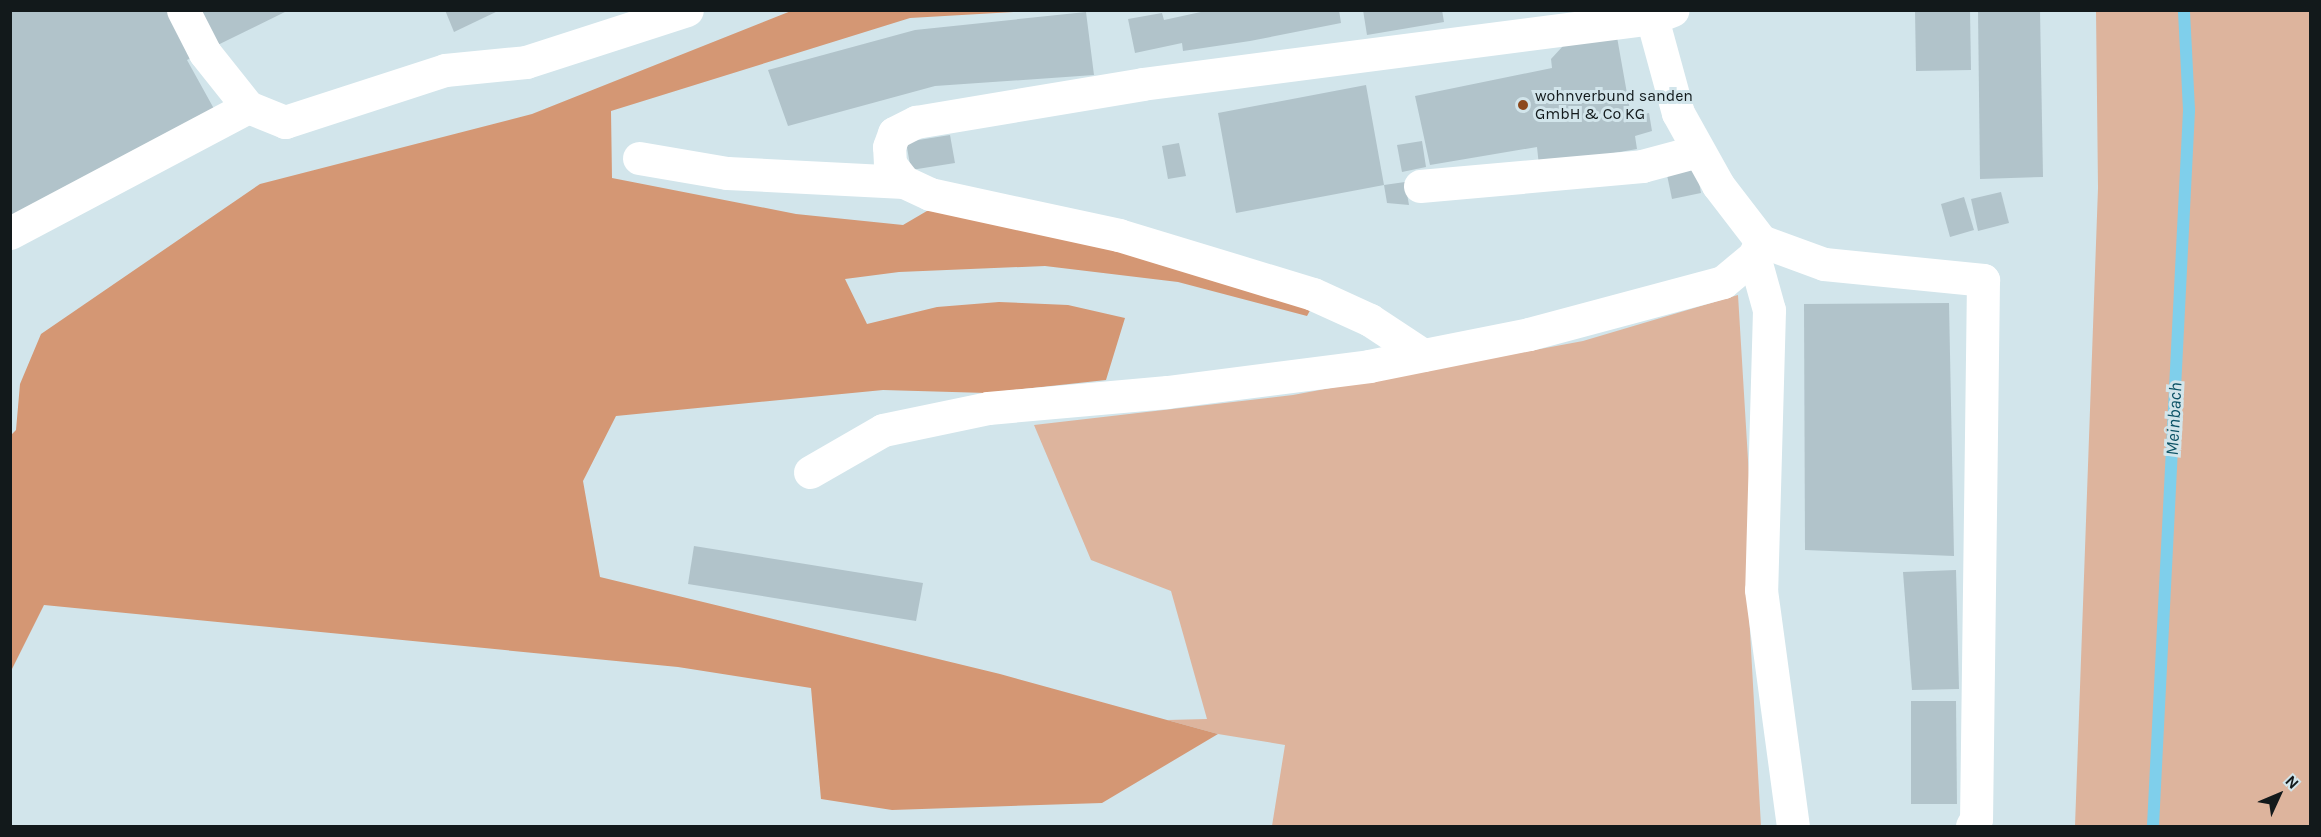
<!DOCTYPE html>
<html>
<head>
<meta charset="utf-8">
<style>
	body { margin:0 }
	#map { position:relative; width:2321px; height:837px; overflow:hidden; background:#d2e5eb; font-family:Karla,sans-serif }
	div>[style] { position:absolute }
	.green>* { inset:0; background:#ddb49d }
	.forest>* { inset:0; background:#d49774 }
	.stream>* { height:12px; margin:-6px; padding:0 6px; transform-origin:6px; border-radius:6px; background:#7fcfeb }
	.building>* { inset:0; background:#b1c3ca }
	.minor>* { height:33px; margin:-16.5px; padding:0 16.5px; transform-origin:16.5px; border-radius:16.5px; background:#fff }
	.dots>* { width:16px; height:16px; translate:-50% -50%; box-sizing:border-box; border:3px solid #d2e5eb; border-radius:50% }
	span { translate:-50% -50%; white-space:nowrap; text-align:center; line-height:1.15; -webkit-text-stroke:6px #d2e5eb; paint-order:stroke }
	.poi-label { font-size:16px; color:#12191b }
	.left { translate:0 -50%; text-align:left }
	.water-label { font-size:18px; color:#0d5366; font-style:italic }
	.frame { position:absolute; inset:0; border:12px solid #12191b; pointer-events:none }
	.north { position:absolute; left:2249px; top:765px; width:60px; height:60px; -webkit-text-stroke:4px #d2e5eb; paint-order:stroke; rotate:46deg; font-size:16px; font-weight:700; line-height:24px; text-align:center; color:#12191b }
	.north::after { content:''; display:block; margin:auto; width:21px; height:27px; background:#12191b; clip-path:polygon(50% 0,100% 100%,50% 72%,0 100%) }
</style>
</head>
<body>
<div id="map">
	<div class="green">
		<div style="clip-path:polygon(2096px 11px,2310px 11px,2310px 826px,2075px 826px,2098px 188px)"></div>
		<div style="clip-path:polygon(1738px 295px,1749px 476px,1749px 614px,1761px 826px,1272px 826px,1285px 745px,1218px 734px,1167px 720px,1207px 719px,1171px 591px,1091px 560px,1034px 425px,1293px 395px,1583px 341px)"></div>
	</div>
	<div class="forest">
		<div style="clip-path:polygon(791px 11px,1033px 11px,910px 18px,611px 111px,612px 178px,796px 214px,903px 225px,932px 208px,1169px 260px,1314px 303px,1307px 316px,1178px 282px,1045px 266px,899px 272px,845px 279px,867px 324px,937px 307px,999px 302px,1068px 305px,1125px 318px,1106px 380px,987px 393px,883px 390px,616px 416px,583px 481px,600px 577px,1000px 674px,1218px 734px,1102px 803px,892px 810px,821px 799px,811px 688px,678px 667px,44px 605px,11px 671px,11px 435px,16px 430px,20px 384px,41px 334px,260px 184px,532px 114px)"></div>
	</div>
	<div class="stream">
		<div style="left:2153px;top:826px;width:717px;rotate:-87.12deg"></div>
		<div style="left:2189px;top:110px;width:100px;rotate:-92.9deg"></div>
	</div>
	<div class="building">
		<div style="clip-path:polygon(10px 10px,289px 10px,187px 60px,218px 116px,10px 218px)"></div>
		<div style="clip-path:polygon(445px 10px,500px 10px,454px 32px)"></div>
		<div style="clip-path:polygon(1210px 10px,1339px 10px,1341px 23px,1250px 41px,1183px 51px,1182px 43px,1135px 53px,1128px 19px,1162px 13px,1164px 20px)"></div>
		<div style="clip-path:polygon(1363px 10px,1442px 10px,1444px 22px,1367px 35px)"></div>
		<div style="clip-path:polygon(1915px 10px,1970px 10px,1971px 70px,1916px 71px)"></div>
		<div style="clip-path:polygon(1978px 10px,2040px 10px,2043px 177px,1980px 179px)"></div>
		<div style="clip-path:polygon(1086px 12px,1094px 75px,935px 86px,788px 126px,768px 70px,915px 30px)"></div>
		<div style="clip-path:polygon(1617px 37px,1631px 116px,1649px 113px,1652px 131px,1635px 136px,1637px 149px,1539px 166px,1537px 147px,1430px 165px,1415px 96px,1552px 68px,1551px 59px,1563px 46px)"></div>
		<div style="clip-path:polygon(1366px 85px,1384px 185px,1405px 182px,1409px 205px,1387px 203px,1384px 185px,1236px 213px,1218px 113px)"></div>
		<div style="clip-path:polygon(950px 135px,955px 163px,911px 170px,906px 142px)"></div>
		<div style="clip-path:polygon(1422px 141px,1426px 167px,1402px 172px,1397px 145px)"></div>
		<div style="clip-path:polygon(1179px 143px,1186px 176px,1168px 179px,1162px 146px)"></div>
		<div style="clip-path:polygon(1696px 165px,1701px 193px,1672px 199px,1666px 170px)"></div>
		<div style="clip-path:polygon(2001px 192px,2009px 223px,1978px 231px,1971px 199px)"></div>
		<div style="clip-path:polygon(1964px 197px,1974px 230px,1950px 237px,1941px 204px)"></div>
		<div style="clip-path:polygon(1949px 303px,1954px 556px,1805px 550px,1804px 304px)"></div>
		<div style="clip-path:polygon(694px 546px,923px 583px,916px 621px,688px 584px)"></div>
		<div style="clip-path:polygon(1956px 570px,1959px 689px,1912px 690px,1903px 572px)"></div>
		<div style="clip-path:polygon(1911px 701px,1956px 701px,1957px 804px,1911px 804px)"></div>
	</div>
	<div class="minor">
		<div style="left:183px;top:10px;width:48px;rotate:62.9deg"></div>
		<div style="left:205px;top:53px;width:69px;rotate:51.5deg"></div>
		<div style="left:248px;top:107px;width:40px;rotate:22deg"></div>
		<div style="left:285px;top:122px;width:168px;rotate:-18deg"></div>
		<div style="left:445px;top:70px;width:81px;rotate:-5.6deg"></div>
		<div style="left:526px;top:62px;width:169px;rotate:-17.9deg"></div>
		<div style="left:1652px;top:18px;width:98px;rotate:74.7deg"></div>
		<div style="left:1678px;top:113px;width:82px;rotate:60.9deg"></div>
		<div style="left:1718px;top:185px;width:71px;rotate:52.5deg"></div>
		<div style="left:1761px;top:241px;width:67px;rotate:20.1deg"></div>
		<div style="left:1824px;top:264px;width:160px;rotate:5.7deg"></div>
		<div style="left:1983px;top:280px;width:539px;rotate:90.74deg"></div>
		<div style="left:1976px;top:819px;width:8px;rotate:120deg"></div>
		<div style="left:639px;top:158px;width:89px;rotate:9.7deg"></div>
		<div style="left:727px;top:173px;width:177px;rotate:2.9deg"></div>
		<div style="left:1420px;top:186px;width:223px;rotate:-5.1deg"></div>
		<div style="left:1642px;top:166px;width:58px;rotate:-15deg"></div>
		<div style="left:10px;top:233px;width:269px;rotate:-27.9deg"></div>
		<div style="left:1754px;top:256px;width:56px;rotate:74.5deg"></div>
		<div style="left:1769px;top:310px;width:280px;rotate:91.6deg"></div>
		<div style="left:1761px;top:590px;width:238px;rotate:82.3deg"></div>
		<div style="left:1423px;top:355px;width:64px;rotate:-146.6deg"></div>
		<div style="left:1370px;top:320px;width:63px;rotate:-155.5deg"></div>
		<div style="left:1313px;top:294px;width:203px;rotate:-163.1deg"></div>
		<div style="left:1119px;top:235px;width:193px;rotate:-167.8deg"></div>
		<div style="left:930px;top:194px;width:29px;rotate:-155deg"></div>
		<div style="left:904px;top:182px;width:23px;rotate:-128deg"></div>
		<div style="left:890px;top:164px;width:17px;rotate:-93deg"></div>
		<div style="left:889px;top:147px;width:15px;rotate:-70deg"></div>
		<div style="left:894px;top:133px;width:25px;rotate:-27deg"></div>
		<div style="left:916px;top:122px;width:229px;rotate:-9.5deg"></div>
		<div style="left:1142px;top:84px;width:514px;rotate:-7.37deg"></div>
		<div style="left:1652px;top:18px;width:22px;rotate:-21deg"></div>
		<div style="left:810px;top:472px;width:84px;rotate:-29.9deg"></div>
		<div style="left:883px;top:430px;width:107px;rotate:-11.8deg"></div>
		<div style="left:988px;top:408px;width:180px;rotate:-5.1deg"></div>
		<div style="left:1167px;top:392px;width:204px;rotate:-7.3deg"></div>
		<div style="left:1369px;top:366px;width:163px;rotate:-11.3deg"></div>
		<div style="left:1529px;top:334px;width:201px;rotate:-15deg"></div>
		<div style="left:1723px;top:282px;width:40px;rotate:-40deg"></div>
		<div style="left:1754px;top:256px;width:17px;rotate:-65deg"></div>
	</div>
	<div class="dots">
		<div style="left:1523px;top:105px;background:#8c481c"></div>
	</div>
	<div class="poi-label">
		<span class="left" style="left:1535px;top:105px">wohnverbund sanden<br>GmbH &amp; Co KG</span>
	</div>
	<div class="water-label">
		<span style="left:2174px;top:419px;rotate:-87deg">Meinbach</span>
	</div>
	<div class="frame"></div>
	<div class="north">N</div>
</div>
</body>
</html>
